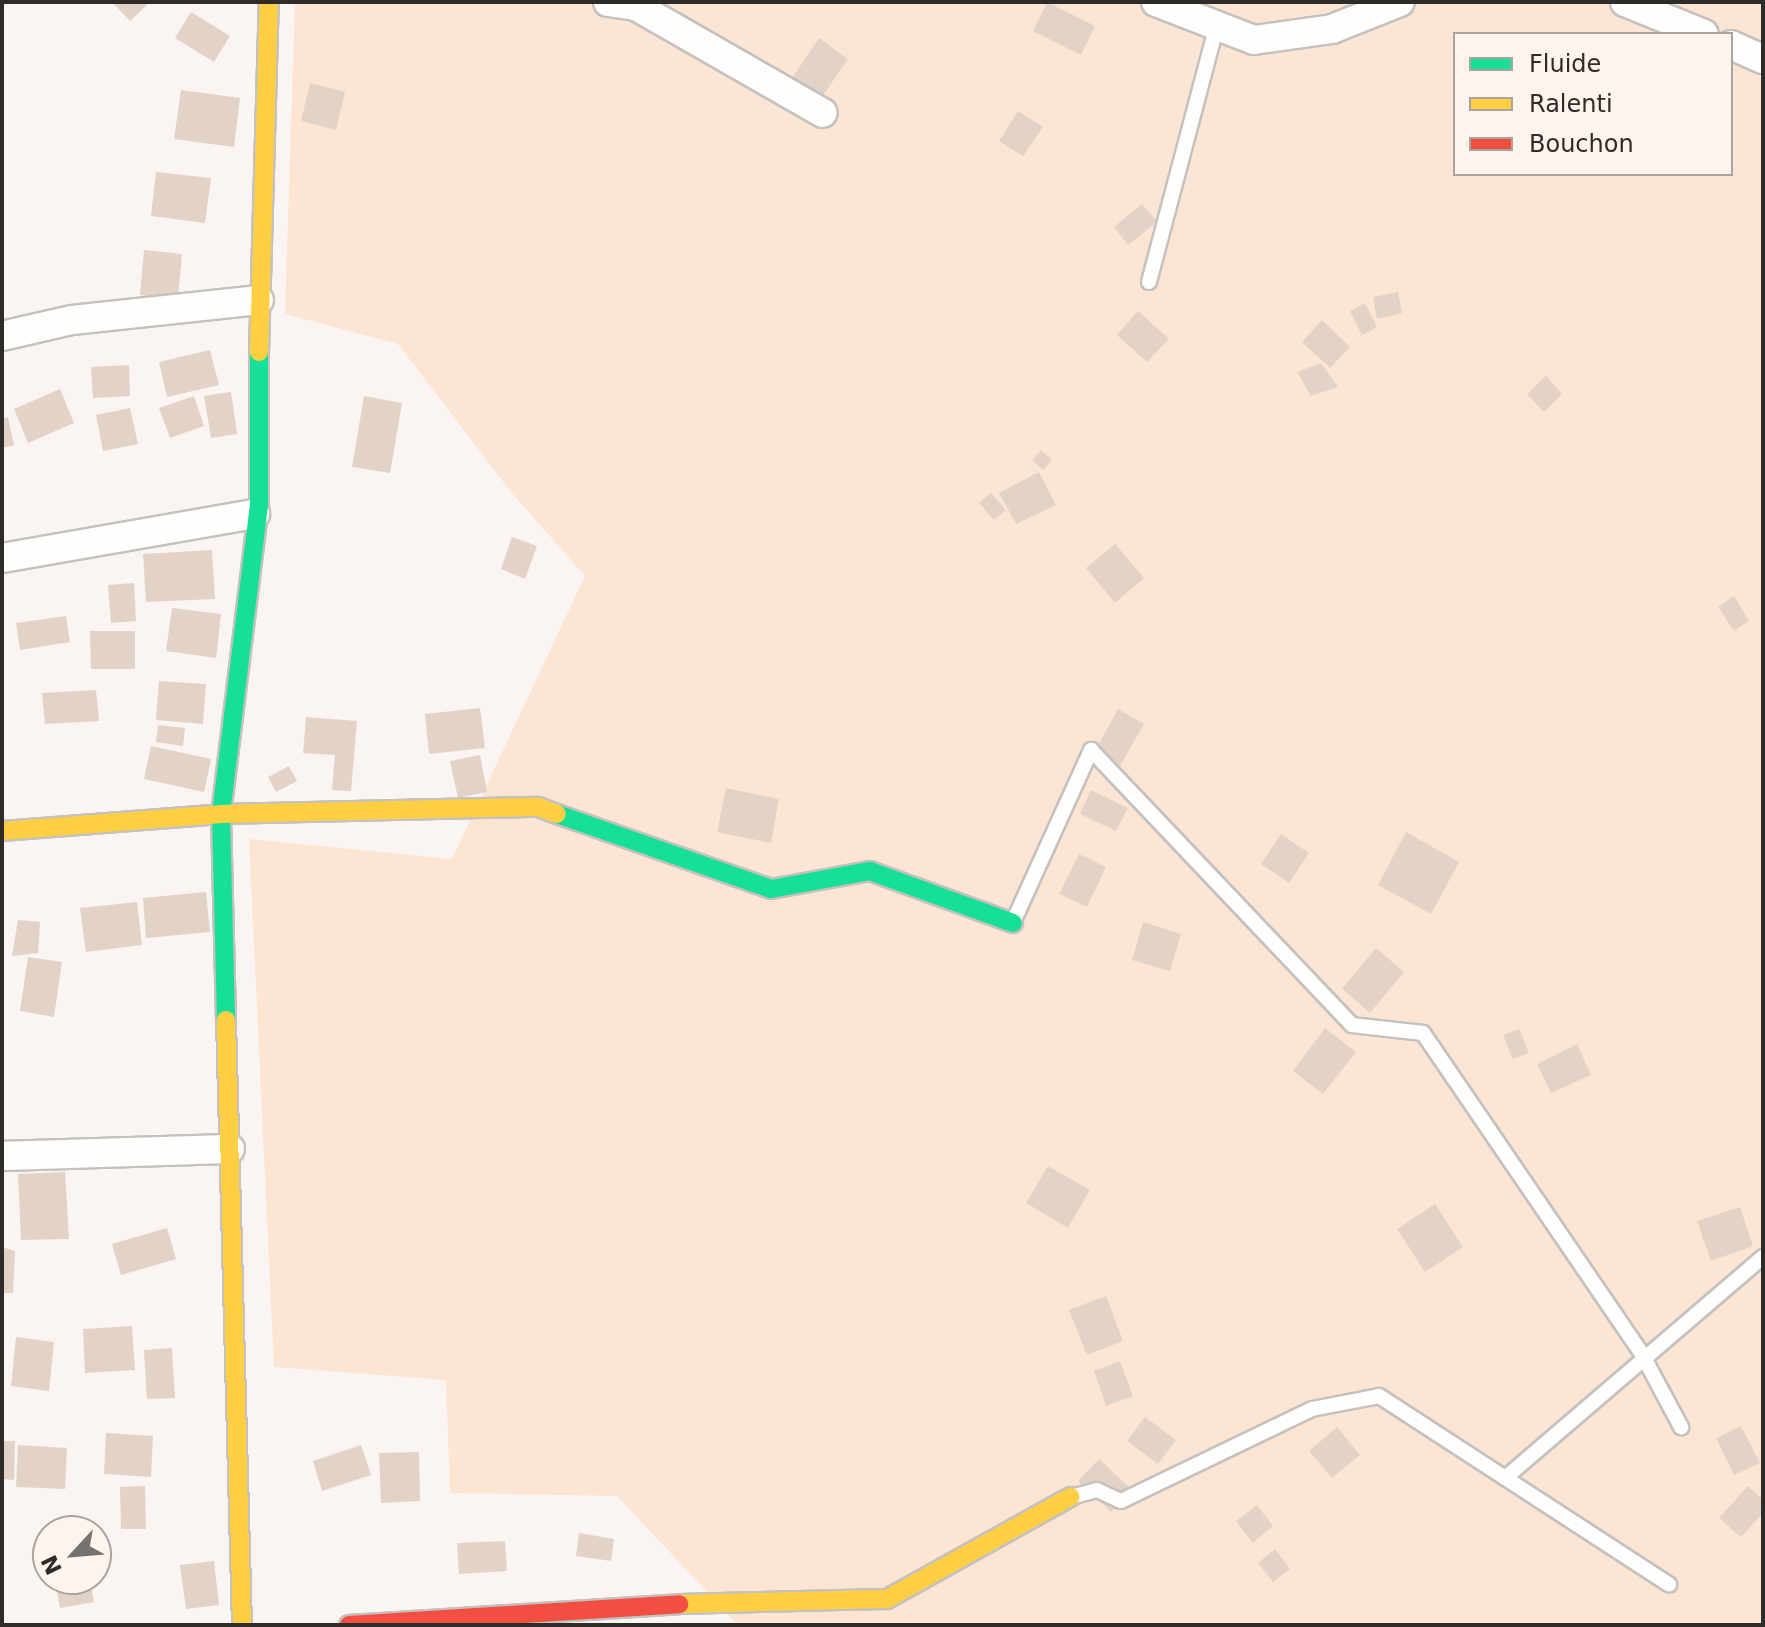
<!DOCTYPE html>
<html>
<head>
<meta charset="utf-8">
<style>
	body { margin:0 }
	#map { position:relative; width:1765px; height:1627px; overflow:hidden; background:#faf5f2; font-family:"DejaVu Sans",sans-serif }
	div>[style] { position:absolute }
	.green>* { inset:0; background:#fde5d4 }
	.building>* { inset:0; background:#e3d3c7 }
	.roads { filter:drop-shadow(2px 0 #c4c1be) drop-shadow(-2px 0 #c4c1be) drop-shadow(0 2px #c4c1be) drop-shadow(0 -2px #c4c1be) }
	.lane>* { height:14px; margin:-7px; padding:0 7px; transform-origin:7px; border-radius:7px; background:#fefefd }
	.street>* { height:28px; margin:-14px; padding:0 14px; transform-origin:14px; border-radius:14px; background:#fefefd }
	.fast>* { height:18px; margin:-9px; padding:0 9px; transform-origin:9px; border-radius:9px; background:#16e098 }
	.slow>* { height:18px; margin:-9px; padding:0 9px; transform-origin:9px; border-radius:9px; background:#ffcf43 }
	.jam>* { height:18px; margin:-9px; padding:0 9px; transform-origin:9px; border-radius:9px; background:#f24e42 }
	span { translate:-50% -50%; white-space:nowrap; text-align:center; line-height:1.15; -webkit-text-stroke:7px #fdf4ee; paint-order:stroke }
	.frame { position:absolute; inset:0; border:4px solid #2e2b29; pointer-events:none }
	.legend { position:absolute; left:1453px; top:32px; width:280px; height:144px; box-sizing:border-box; background:#fdf4ee; border:2px solid #aaa49f; margin:0; padding:10px 14px; list-style:none; font-size:24px; color:#2e2b29 }
	.legend li { display:flex; align-items:center; gap:16px; height:40px }
	.legend b { width:40px; border:2px solid #aaa49f }
	.north { position:absolute; left:32px; top:1515px; width:80px; height:80px; box-sizing:border-box; background:#fdf4ee; border:2px solid #aaa49f; border-radius:50%; rotate:244deg; font-size:22px; font-weight:700; line-height:32px; text-align:center; color:#2e2b29 }
	.north::after { content:''; display:block; margin:auto; width:28px; height:36px; background:#75726f; clip-path:polygon(50% 0,100% 100%,50% 72%,0 100%) }
</style>
</head>
<body>
<div id="map">
	<div class="green">
		<div style="clip-path:polygon(evenodd,295px 2px,1763px 2px,1763px 1625px,738px 1625px,617px 1496px,450px 1493px,446px 1380px,274px 1367px,249px 839px,452px 859px,585px 576px,511px 492px,398px 344px,285px 314px,295px 2px,1455px 34px,1731px 34px,1731px 174px,1455px 174px,1455px 34px)"></div>
	</div>
	<div class="building">
		<div style="clip-path:polygon(112px 2px,150px 2px,130px 21px)"></div>
		<div style="clip-path:polygon(1047px 2px,1095px 26px,1081px 55px,1033px 31px)"></div>
		<div style="clip-path:polygon(191px 12px,230px 36px,214px 62px,175px 38px)"></div>
		<div style="clip-path:polygon(819px 38px,848px 59px,817px 104px,788px 84px)"></div>
		<div style="clip-path:polygon(310px 83px,345px 92px,336px 130px,301px 121px)"></div>
		<div style="clip-path:polygon(181px 90px,240px 98px,234px 147px,174px 139px)"></div>
		<div style="clip-path:polygon(1018px 111px,1043px 127px,1023px 156px,999px 141px)"></div>
		<div style="clip-path:polygon(156px 172px,211px 178px,205px 223px,151px 216px)"></div>
		<div style="clip-path:polygon(1142px 204px,1157px 222px,1128px 245px,1114px 227px)"></div>
		<div style="clip-path:polygon(144px 250px,182px 254px,178px 299px,140px 295px)"></div>
		<div style="clip-path:polygon(1398px 292px,1402px 313px,1377px 319px,1373px 297px)"></div>
		<div style="clip-path:polygon(1365px 303px,1377px 327px,1362px 335px,1350px 311px)"></div>
		<div style="clip-path:polygon(1138px 311px,1169px 339px,1147px 362px,1117px 335px)"></div>
		<div style="clip-path:polygon(1322px 320px,1350px 347px,1330px 368px,1302px 342px)"></div>
		<div style="clip-path:polygon(210px 350px,219px 385px,167px 397px,159px 362px)"></div>
		<div style="clip-path:polygon(1321px 363px,1338px 387px,1311px 396px,1297px 372px)"></div>
		<div style="clip-path:polygon(129px 365px,130px 396px,93px 398px,91px 367px)"></div>
		<div style="clip-path:polygon(1546px 376px,1562px 394px,1544px 412px,1527px 394px)"></div>
		<div style="clip-path:polygon(60px 389px,74px 423px,28px 443px,14px 409px)"></div>
		<div style="clip-path:polygon(231px 392px,237px 434px,211px 438px,204px 396px)"></div>
		<div style="clip-path:polygon(194px 396px,204px 426px,170px 438px,159px 408px)"></div>
		<div style="clip-path:polygon(364px 396px,402px 403px,390px 473px,352px 467px)"></div>
		<div style="clip-path:polygon(130px 408px,138px 444px,103px 451px,96px 415px)"></div>
		<div style="clip-path:polygon(8px 417px,14px 445px,2px 448px,2px 419px)"></div>
		<div style="clip-path:polygon(1041px 450px,1052px 460px,1043px 470px,1032px 460px)"></div>
		<div style="clip-path:polygon(1039px 472px,1056px 505px,1016px 524px,999px 493px)"></div>
		<div style="clip-path:polygon(991px 493px,1006px 510px,994px 520px,979px 503px)"></div>
		<div style="clip-path:polygon(512px 537px,537px 546px,525px 579px,501px 569px)"></div>
		<div style="clip-path:polygon(1115px 544px,1144px 578px,1115px 603px,1086px 568px)"></div>
		<div style="clip-path:polygon(212px 550px,215px 599px,146px 602px,143px 554px)"></div>
		<div style="clip-path:polygon(134px 583px,136px 621px,111px 623px,108px 585px)"></div>
		<div style="clip-path:polygon(1734px 596px,1749px 621px,1734px 631px,1718px 607px)"></div>
		<div style="clip-path:polygon(172px 608px,221px 614px,216px 658px,166px 651px)"></div>
		<div style="clip-path:polygon(66px 616px,70px 642px,20px 650px,16px 623px)"></div>
		<div style="clip-path:polygon(90px 631px,135px 631px,135px 669px,91px 669px)"></div>
		<div style="clip-path:polygon(159px 681px,206px 684px,203px 724px,156px 720px)"></div>
		<div style="clip-path:polygon(96px 690px,99px 721px,45px 724px,42px 693px)"></div>
		<div style="clip-path:polygon(480px 708px,485px 748px,429px 754px,425px 714px)"></div>
		<div style="clip-path:polygon(1118px 709px,1144px 724px,1119px 768px,1093px 754px)"></div>
		<div style="clip-path:polygon(306px 717px,357px 721px,351px 791px,332px 790px,335px 755px,303px 753px)"></div>
		<div style="clip-path:polygon(158px 725px,185px 728px,183px 746px,156px 742px)"></div>
		<div style="clip-path:polygon(151px 746px,211px 759px,204px 792px,144px 779px)"></div>
		<div style="clip-path:polygon(480px 755px,487px 792px,458px 798px,450px 761px)"></div>
		<div style="clip-path:polygon(289px 766px,297px 781px,276px 792px,268px 777px)"></div>
		<div style="clip-path:polygon(726px 788px,779px 799px,771px 843px,717px 832px)"></div>
		<div style="clip-path:polygon(1091px 790px,1128px 808px,1116px 831px,1080px 814px)"></div>
		<div style="clip-path:polygon(1406px 832px,1459px 862px,1431px 914px,1378px 885px)"></div>
		<div style="clip-path:polygon(1281px 834px,1309px 853px,1289px 883px,1261px 864px)"></div>
		<div style="clip-path:polygon(1079px 854px,1106px 867px,1087px 907px,1059px 894px)"></div>
		<div style="clip-path:polygon(206px 892px,210px 932px,146px 938px,143px 898px)"></div>
		<div style="clip-path:polygon(137px 902px,142px 945px,86px 952px,80px 908px)"></div>
		<div style="clip-path:polygon(18px 920px,40px 922px,38px 953px,12px 956px)"></div>
		<div style="clip-path:polygon(1143px 922px,1181px 934px,1170px 971px,1132px 960px)"></div>
		<div style="clip-path:polygon(1376px 948px,1404px 972px,1370px 1013px,1342px 989px)"></div>
		<div style="clip-path:polygon(28px 957px,62px 962px,54px 1017px,20px 1011px)"></div>
		<div style="clip-path:polygon(1325px 1028px,1356px 1052px,1323px 1094px,1293px 1071px)"></div>
		<div style="clip-path:polygon(1519px 1029px,1529px 1053px,1513px 1059px,1503px 1035px)"></div>
		<div style="clip-path:polygon(1577px 1044px,1591px 1075px,1551px 1093px,1537px 1064px)"></div>
		<div style="clip-path:polygon(1048px 1166px,1090px 1190px,1068px 1228px,1026px 1203px)"></div>
		<div style="clip-path:polygon(65px 1172px,69px 1239px,21px 1240px,18px 1174px)"></div>
		<div style="clip-path:polygon(1435px 1204px,1463px 1247px,1425px 1272px,1397px 1229px)"></div>
		<div style="clip-path:polygon(1740px 1207px,1753px 1246px,1711px 1261px,1697px 1221px)"></div>
		<div style="clip-path:polygon(167px 1228px,176px 1259px,121px 1275px,112px 1244px)"></div>
		<div style="clip-path:polygon(2px 1247px,15px 1251px,13px 1293px,2px 1293px)"></div>
		<div style="clip-path:polygon(1106px 1296px,1123px 1341px,1087px 1355px,1069px 1310px)"></div>
		<div style="clip-path:polygon(132px 1326px,135px 1370px,85px 1373px,83px 1329px)"></div>
		<div style="clip-path:polygon(16px 1337px,54px 1342px,49px 1391px,11px 1386px)"></div>
		<div style="clip-path:polygon(172px 1348px,175px 1398px,147px 1399px,144px 1350px)"></div>
		<div style="clip-path:polygon(1120px 1361px,1133px 1396px,1106px 1406px,1094px 1371px)"></div>
		<div style="clip-path:polygon(1145px 1417px,1176px 1440px,1158px 1464px,1127px 1441px)"></div>
		<div style="clip-path:polygon(1741px 1426px,1760px 1463px,1734px 1475px,1716px 1438px)"></div>
		<div style="clip-path:polygon(1337px 1427px,1360px 1455px,1332px 1478px,1309px 1451px)"></div>
		<div style="clip-path:polygon(106px 1433px,153px 1436px,151px 1477px,104px 1474px)"></div>
		<div style="clip-path:polygon(2px 1441px,15px 1441px,14px 1480px,2px 1479px)"></div>
		<div style="clip-path:polygon(18px 1445px,67px 1448px,65px 1489px,16px 1487px)"></div>
		<div style="clip-path:polygon(361px 1445px,371px 1475px,322px 1491px,313px 1461px)"></div>
		<div style="clip-path:polygon(419px 1452px,420px 1501px,381px 1503px,379px 1453px)"></div>
		<div style="clip-path:polygon(1099px 1459px,1132px 1490px,1111px 1512px,1078px 1481px)"></div>
		<div style="clip-path:polygon(145px 1486px,146px 1529px,121px 1529px,120px 1487px)"></div>
		<div style="clip-path:polygon(1748px 1486px,1763px 1500px,1763px 1513px,1741px 1537px,1719px 1518px)"></div>
		<div style="clip-path:polygon(1257px 1505px,1273px 1526px,1253px 1543px,1236px 1521px)"></div>
		<div style="clip-path:polygon(579px 1533px,614px 1539px,611px 1561px,576px 1556px)"></div>
		<div style="clip-path:polygon(505px 1541px,507px 1571px,459px 1574px,457px 1543px)"></div>
		<div style="clip-path:polygon(1275px 1549px,1290px 1569px,1273px 1582px,1258px 1563px)"></div>
		<div style="clip-path:polygon(214px 1561px,219px 1605px,186px 1609px,180px 1565px)"></div>
		<div style="clip-path:polygon(55px 1579px,90px 1579px,94px 1602px,60px 1608px)"></div>
	</div>
	<div class="roads">
		<div class="lane">
			<div style="left:1149px;top:282px;width:266px;rotate:-75.2deg"></div>
			<div style="left:1014px;top:920px;width:187px;rotate:-65.6deg"></div>
			<div style="left:1091px;top:750px;width:379px;rotate:46.5deg"></div>
			<div style="left:1352px;top:1025px;width:71px;rotate:6.4deg"></div>
			<div style="left:1423px;top:1033px;width:391px;rotate:55.7deg"></div>
			<div style="left:1643px;top:1356px;width:81px;rotate:61.8deg"></div>
			<div style="left:1505px;top:1478px;width:340px;rotate:-40.6deg"></div>
			<div style="left:1071px;top:1497px;width:27px;rotate:-15deg"></div>
			<div style="left:1097px;top:1490px;width:26px;rotate:25deg"></div>
			<div style="left:1121px;top:1501px;width:212px;rotate:-25.7deg"></div>
			<div style="left:1312px;top:1409px;width:68px;rotate:-11deg"></div>
			<div style="left:1379px;top:1396px;width:346px;rotate:33deg"></div>
		</div>
		<div class="street">
			<div style="left:608px;top:2px;width:28px;rotate:8deg"></div>
			<div style="left:636px;top:6px;width:215px;rotate:29.8deg"></div>
			<div style="left:1156px;top:2px;width:105px;rotate:21.2deg"></div>
			<div style="left:1254px;top:40px;width:79px;rotate:-8deg"></div>
			<div style="left:1332px;top:29px;width:73px;rotate:-21.7deg"></div>
			<div style="left:1625px;top:2px;width:85px;rotate:22.1deg"></div>
			<div style="left:1731px;top:45px;width:35px;rotate:24deg"></div>
			<div style="left:2px;top:336px;width:72px;rotate:-12.9deg"></div>
			<div style="left:72px;top:320px;width:188px;rotate:-6.1deg"></div>
			<div style="left:2px;top:558px;width:257px;rotate:-9.9deg"></div>
			<div style="left:2px;top:1156px;width:228px;rotate:-1.8deg"></div>
		</div>
		<div class="fast">
			<div style="left:557px;top:814px;width:227px;rotate:19.3deg"></div>
			<div style="left:771px;top:889px;width:101px;rotate:-10.3deg"></div>
			<div style="left:870px;top:871px;width:152px;rotate:20deg"></div>
			<div style="left:226px;top:1020px;width:206px;rotate:-91.4deg"></div>
			<div style="left:221px;top:814px;width:312px;rotate:-83deg"></div>
			<div style="left:259px;top:504px;width:152px;rotate:-90deg"></div>
		</div>
		<div class="slow">
			<div style="left:259px;top:352px;width:350px;rotate:-88.4deg"></div>
			<div style="left:2px;top:831px;width:220px;rotate:-4.4deg"></div>
			<div style="left:221px;top:814px;width:317px;rotate:-1.3deg"></div>
			<div style="left:538px;top:807px;width:20px;rotate:20deg"></div>
			<div style="left:226px;top:1020px;width:605px;rotate:88.49deg"></div>
			<div style="left:679px;top:1604px;width:208px;rotate:-1.4deg"></div>
			<div style="left:887px;top:1599px;width:210px;rotate:-29.1deg"></div>
		</div>
		<div class="jam">
			<div style="left:349px;top:1625px;width:331px;rotate:-3.6deg"></div>
		</div>
	</div>
	<div class="frame"></div>
	<ul class="legend">
	<li><b style="height:10px;background:#16e098"></b>Fluide</li>
	<li><b style="height:10px;background:#ffcf43"></b>Ralenti</li>
	<li><b style="height:10px;background:#f24e42"></b>Bouchon</li>
	</ul>
	<div class="north">N</div>
</div>
</body>
</html>
